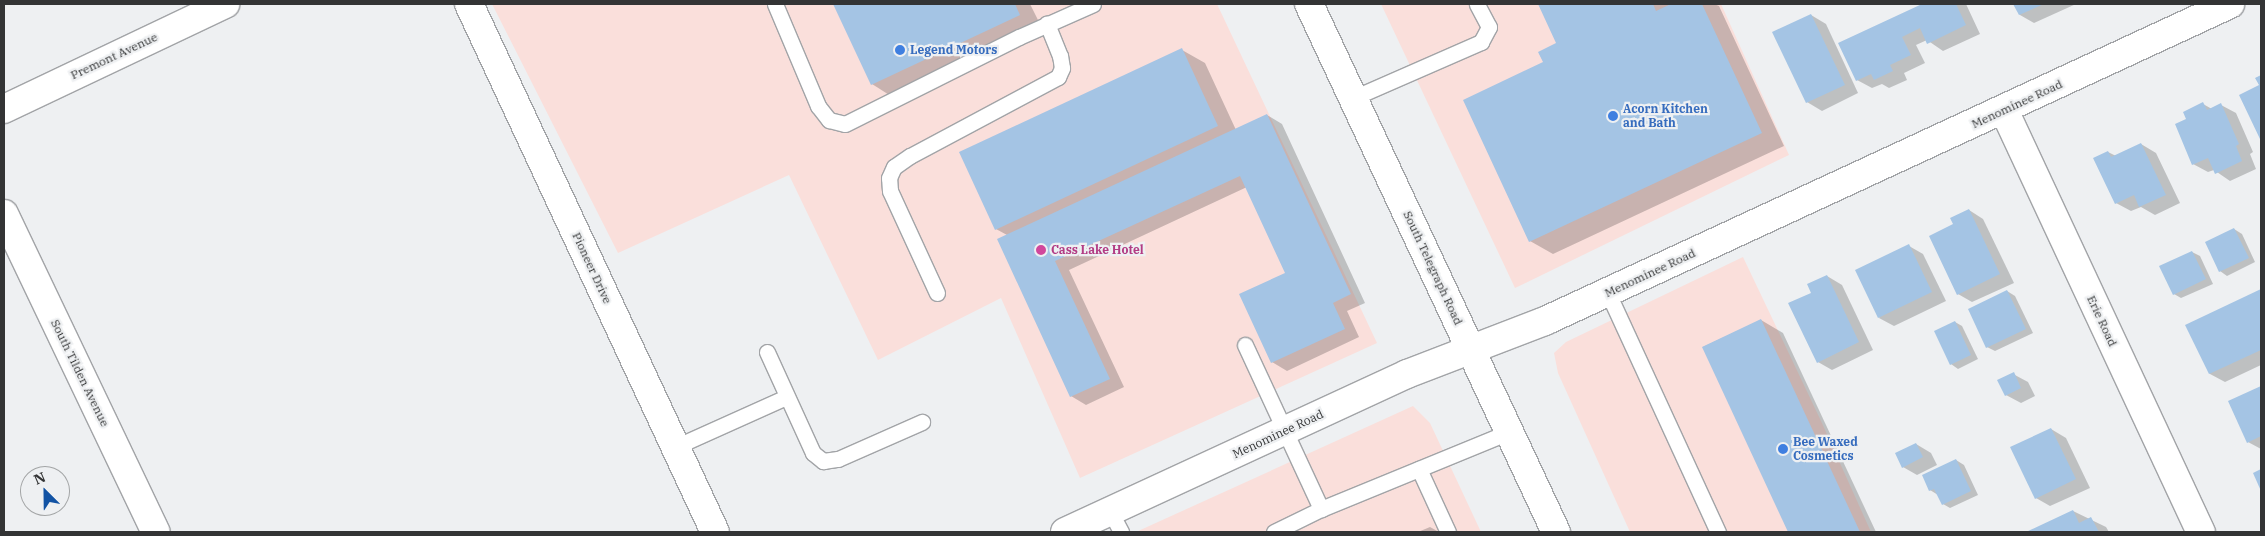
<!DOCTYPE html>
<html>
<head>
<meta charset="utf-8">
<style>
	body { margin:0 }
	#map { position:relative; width:2265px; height:536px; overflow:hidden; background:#eef0f2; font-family:"IBM Plex Serif",serif }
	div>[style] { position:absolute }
	.commercial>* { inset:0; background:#fadfdb }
	.shadow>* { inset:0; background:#0003 }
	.building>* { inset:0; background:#a4c4e4 }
	.roads { filter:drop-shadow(1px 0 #a2a4a7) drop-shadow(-1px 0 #a2a4a7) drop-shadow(0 1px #a2a4a7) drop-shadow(0 -1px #a2a4a7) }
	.service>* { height:15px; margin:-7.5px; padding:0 7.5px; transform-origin:7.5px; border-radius:7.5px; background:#fff }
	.minor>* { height:28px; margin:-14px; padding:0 14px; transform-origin:14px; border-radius:14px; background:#fff }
	.trunk>* { height:28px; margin:-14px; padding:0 14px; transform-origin:14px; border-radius:14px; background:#fff }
	.dots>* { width:14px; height:14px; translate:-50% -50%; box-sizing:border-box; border:2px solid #eef0f2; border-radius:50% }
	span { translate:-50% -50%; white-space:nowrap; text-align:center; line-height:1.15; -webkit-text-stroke:4.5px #eef0f2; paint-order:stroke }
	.shop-label { font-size:12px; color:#366cbe; font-weight:700 }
	.left { translate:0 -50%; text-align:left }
	.street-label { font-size:12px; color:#333435 }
	.hotel-label { font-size:12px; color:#b23c85; font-weight:700 }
	.frame { position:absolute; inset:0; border:5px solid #333435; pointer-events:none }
	.north { position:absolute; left:20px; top:466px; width:50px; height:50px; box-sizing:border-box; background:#eef0f2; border:1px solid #a3a5a6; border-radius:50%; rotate:337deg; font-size:14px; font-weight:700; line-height:20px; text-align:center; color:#333435 }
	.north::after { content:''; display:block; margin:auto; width:18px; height:22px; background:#1253a4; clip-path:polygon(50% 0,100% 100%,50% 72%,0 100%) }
</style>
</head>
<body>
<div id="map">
	<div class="commercial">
		<div style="clip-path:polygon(492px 4px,1217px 4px,1377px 343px,1080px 478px,1001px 298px,878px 360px,789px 175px,618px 253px)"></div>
		<div style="clip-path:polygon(1381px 4px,1721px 4px,1789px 155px,1515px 288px)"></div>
		<div style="clip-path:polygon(1743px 257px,1821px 421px,1871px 532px,1630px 532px,1558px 373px,1554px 353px,1566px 342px)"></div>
		<div style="clip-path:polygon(1413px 406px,1430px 423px,1481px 532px,1136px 532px)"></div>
	</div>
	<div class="shadow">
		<div style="clip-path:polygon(834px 4px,1030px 4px,1042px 28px,894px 98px,872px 84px)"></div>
		<div style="clip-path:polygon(1539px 4px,1668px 4px,1669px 6px,1674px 4px,1714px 4px,1719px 6px,1784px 146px,1553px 254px,1530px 241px,1544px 62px,1558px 43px)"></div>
		<div style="clip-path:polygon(1926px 4px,1966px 4px,1980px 34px,1943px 51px,1927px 40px,1916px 45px,1925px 63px,1904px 73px,1907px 80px,1889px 88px,1882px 84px,1872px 88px,1857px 80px,1840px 44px)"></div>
		<div style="clip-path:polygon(2015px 4px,2076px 4px,2034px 23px,2020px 15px)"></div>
		<div style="clip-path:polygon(1811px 15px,1826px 24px,1858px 93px,1822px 111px,1807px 102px)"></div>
		<div style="clip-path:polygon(1182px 50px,1205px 63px,1236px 130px,1267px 115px,1282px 124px,1365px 303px,1347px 311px,1359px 337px,1287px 371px,1272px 362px,1287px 273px,1247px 187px,1069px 270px,1124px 387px,1086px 405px,1071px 396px,1007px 235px,996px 229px)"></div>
		<div style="clip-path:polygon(2261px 76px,2261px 138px,2260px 86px,2256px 78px)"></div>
		<div style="clip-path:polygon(2203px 104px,2212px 109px,2221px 105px,2236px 113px,2253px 152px,2250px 154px,2256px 169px,2230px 181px,2214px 170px,2208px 172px,2193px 164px,2188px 119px)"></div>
		<div style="clip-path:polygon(2141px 144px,2156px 153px,2180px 203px,2155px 215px,2141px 207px,2131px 211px,2116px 203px,2108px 152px,2116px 156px)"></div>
		<div style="clip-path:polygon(1969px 210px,1983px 219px,2014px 283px,1972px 302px,1958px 294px,1954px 225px)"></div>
		<div style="clip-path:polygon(2234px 229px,2242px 234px,2255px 262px,2227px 276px,2220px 271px)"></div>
		<div style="clip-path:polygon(1909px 246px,1923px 254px,1946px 301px,1894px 326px,1879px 318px)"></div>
		<div style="clip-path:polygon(2192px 252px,2200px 256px,2213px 284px,2181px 298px,2174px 294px)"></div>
		<div style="clip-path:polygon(1827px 276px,1842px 285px,1873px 350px,1832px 370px,1818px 362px,1812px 293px)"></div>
		<div style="clip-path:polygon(2261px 290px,2261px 365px,2225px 382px,2210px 374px,2187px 325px)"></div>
		<div style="clip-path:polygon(2007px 291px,2015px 296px,2033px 333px,1995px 351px,1987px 347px)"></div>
		<div style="clip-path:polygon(1761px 320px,1783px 333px,1876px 532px,1789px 532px,1703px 347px)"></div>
		<div style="clip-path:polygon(1955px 322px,1962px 326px,1978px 359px,1958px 369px,1951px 364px)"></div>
		<div style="clip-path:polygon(2013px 374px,2028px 382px,2035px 396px,2021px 403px,2006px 395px)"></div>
		<div style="clip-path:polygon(2261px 387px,2261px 449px,2248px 442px,2229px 402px)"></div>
		<div style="clip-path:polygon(2051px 429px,2066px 438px,2090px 488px,2050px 506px,2036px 498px)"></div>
		<div style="clip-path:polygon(1916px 444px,1931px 453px,1937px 465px,1917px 475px,1903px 467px)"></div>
		<div style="clip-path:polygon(1956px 460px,1964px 465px,1978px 495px,1950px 508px,1943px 504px,1938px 495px,1930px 490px)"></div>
		<div style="clip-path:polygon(2073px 511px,2106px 527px,2109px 532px,2028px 532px)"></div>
		<div style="clip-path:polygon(1430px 527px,1439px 532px,1418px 532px)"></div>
	</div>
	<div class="building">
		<div style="clip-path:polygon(833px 4px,1015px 4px,1020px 15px,871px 85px)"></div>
		<div style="clip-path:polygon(1538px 4px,1653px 4px,1656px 11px,1671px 4px,1702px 4px,1762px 133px,1529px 242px,1463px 100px,1543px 62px,1538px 52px,1556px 43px)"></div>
		<div style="clip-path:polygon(1922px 4px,1956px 4px,1966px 25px,1927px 44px,1920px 28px,1902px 37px,1911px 55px,1890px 65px,1893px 71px,1874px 80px,1871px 74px,1856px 81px,1838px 43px)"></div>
		<div style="clip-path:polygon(2013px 4px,2044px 4px,2019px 15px)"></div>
		<div style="clip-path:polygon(1811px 14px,1845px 85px,1806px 103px,1772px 32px)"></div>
		<div style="clip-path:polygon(1182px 48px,1218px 126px,995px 230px,959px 152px)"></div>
		<div style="clip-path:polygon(2261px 75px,2261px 138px,2260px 139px,2239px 95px,2259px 85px,2255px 78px)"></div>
		<div style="clip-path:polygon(2203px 102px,2207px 110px,2221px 103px,2239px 144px,2236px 146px,2242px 161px,2215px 174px,2208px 158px,2192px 165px,2175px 124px,2186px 119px,2183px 112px)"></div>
		<div style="clip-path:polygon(1267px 114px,1351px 294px,1333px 303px,1345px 329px,1271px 363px,1239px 294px,1285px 273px,1240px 176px,1055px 261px,1110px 379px,1070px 397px,997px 239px)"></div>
		<div style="clip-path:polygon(2141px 143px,2166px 195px,2139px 207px,2134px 195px,2115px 204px,2093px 158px,2108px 151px,2111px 157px)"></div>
		<div style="clip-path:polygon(1969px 209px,2000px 274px,1957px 295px,1929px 236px,1953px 224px,1950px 218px)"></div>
		<div style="clip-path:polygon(2234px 228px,2249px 258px,2219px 272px,2205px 242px)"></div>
		<div style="clip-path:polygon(1909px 244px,1932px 292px,1878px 318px,1855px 270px)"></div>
		<div style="clip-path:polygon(2192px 251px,2206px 279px,2173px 295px,2159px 266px)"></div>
		<div style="clip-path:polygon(1827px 275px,1859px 342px,1817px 363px,1788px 303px,1811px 293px,1807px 284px)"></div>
		<div style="clip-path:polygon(2261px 289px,2261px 350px,2209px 374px,2185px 325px)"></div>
		<div style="clip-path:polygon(2007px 290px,2026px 329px,1986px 348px,1968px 309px)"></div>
		<div style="clip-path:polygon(1761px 319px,1860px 532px,1788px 532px,1702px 347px)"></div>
		<div style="clip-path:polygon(1955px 321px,1971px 355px,1950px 365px,1934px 331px)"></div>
		<div style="clip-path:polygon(2014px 372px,2021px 388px,2005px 396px,1997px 380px)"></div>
		<div style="clip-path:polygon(2261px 386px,2261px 436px,2247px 443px,2228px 401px)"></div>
		<div style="clip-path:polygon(2051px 428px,2076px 479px,2035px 499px,2010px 447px)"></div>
		<div style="clip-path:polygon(1916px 443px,1923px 457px,1902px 468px,1895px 453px)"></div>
		<div style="clip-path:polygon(1956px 459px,1971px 491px,1942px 505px,1934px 489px,1929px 491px,1922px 475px)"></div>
		<div style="clip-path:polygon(2261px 469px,2261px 491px,2253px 473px)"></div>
		<div style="clip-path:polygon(2073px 510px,2079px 523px,2091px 517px,2099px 532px,2026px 532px)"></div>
	</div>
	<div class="roads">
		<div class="service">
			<div style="left:775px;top:4px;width:111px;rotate:67.1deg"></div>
			<div style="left:818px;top:106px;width:18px;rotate:52deg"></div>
			<div style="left:829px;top:120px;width:16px;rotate:14deg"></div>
			<div style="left:845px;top:124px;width:195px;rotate:-26.6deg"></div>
			<div style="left:1019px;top:37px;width:81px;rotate:-24deg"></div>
			<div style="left:1353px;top:98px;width:140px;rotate:-23.6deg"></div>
			<div style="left:1481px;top:42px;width:17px;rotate:-62deg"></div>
			<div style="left:1489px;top:27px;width:26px;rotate:-118deg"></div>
			<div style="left:937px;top:293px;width:112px;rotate:-114.7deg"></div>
			<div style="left:890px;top:191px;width:13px;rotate:-94deg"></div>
			<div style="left:889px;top:178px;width:12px;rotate:-66deg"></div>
			<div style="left:894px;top:167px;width:19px;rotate:-35deg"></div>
			<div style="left:910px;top:156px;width:168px;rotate:-28.1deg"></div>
			<div style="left:1058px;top:77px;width:10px;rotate:-66deg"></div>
			<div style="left:1062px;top:68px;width:12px;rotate:-99deg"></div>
			<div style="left:1060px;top:56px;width:35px;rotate:-112deg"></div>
			<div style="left:1608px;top:293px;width:263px;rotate:65.3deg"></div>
			<div style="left:1245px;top:345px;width:181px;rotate:65.1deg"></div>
			<div style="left:767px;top:352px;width:111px;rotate:65.5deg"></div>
			<div style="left:813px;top:453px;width:13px;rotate:39deg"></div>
			<div style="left:823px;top:461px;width:15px;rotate:-8deg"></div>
			<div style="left:838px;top:459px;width:92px;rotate:-23.8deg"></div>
			<div style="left:675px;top:447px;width:122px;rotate:-24.2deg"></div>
			<div style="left:1419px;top:469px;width:69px;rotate:65.3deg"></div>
			<div style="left:1110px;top:511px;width:24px;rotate:62deg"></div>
			<div style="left:1274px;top:532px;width:52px;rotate:-26.1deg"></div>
			<div style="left:1321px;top:509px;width:203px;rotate:-22.3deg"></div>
		</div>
		<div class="minor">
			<div style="left:469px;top:4px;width:582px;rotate:65.02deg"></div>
			<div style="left:4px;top:109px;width:245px;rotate:-25.4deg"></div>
			<div style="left:2004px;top:110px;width:466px;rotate:65deg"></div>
			<div style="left:4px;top:214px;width:352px;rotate:64.5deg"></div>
			<div style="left:1065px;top:532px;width:377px;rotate:-24.8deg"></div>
			<div style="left:1407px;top:374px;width:148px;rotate:-21deg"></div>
			<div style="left:1545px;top:321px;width:755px;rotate:-24.83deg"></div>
		</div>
		<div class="trunk">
			<div style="left:1309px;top:4px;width:583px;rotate:64.93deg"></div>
		</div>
	</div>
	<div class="dots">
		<div style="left:900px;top:50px;background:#3f7fe0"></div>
		<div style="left:1613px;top:116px;background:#3f7fe0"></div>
		<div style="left:1041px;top:250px;background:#d1479c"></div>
		<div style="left:1783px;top:449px;background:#3f7fe0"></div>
	</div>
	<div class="shop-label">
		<span class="left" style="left:910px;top:50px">Legend Motors</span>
		<span class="left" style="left:1623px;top:116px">Acorn Kitchen<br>and Bath</span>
		<span class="left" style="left:1793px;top:449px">Bee Waxed<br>Cosmetics</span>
	</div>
	<div class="street-label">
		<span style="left:114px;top:56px;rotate:-25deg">Premont Avenue</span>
		<span style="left:2017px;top:104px;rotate:-25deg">Menominee Road</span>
		<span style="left:592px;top:268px;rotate:65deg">Pioneer Drive</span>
		<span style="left:1433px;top:268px;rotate:65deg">South Telegraph Road</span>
		<span style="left:1650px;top:273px;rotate:-25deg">Menominee Road</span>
		<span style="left:2102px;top:321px;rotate:65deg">Erie Road</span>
		<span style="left:80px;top:373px;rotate:64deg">South Tilden Avenue</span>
		<span style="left:1278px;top:434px;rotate:-25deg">Menominee Road</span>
	</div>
	<div class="hotel-label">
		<span class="left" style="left:1051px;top:250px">Cass Lake Hotel</span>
	</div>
	<div class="frame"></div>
	<div class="north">N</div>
</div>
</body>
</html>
